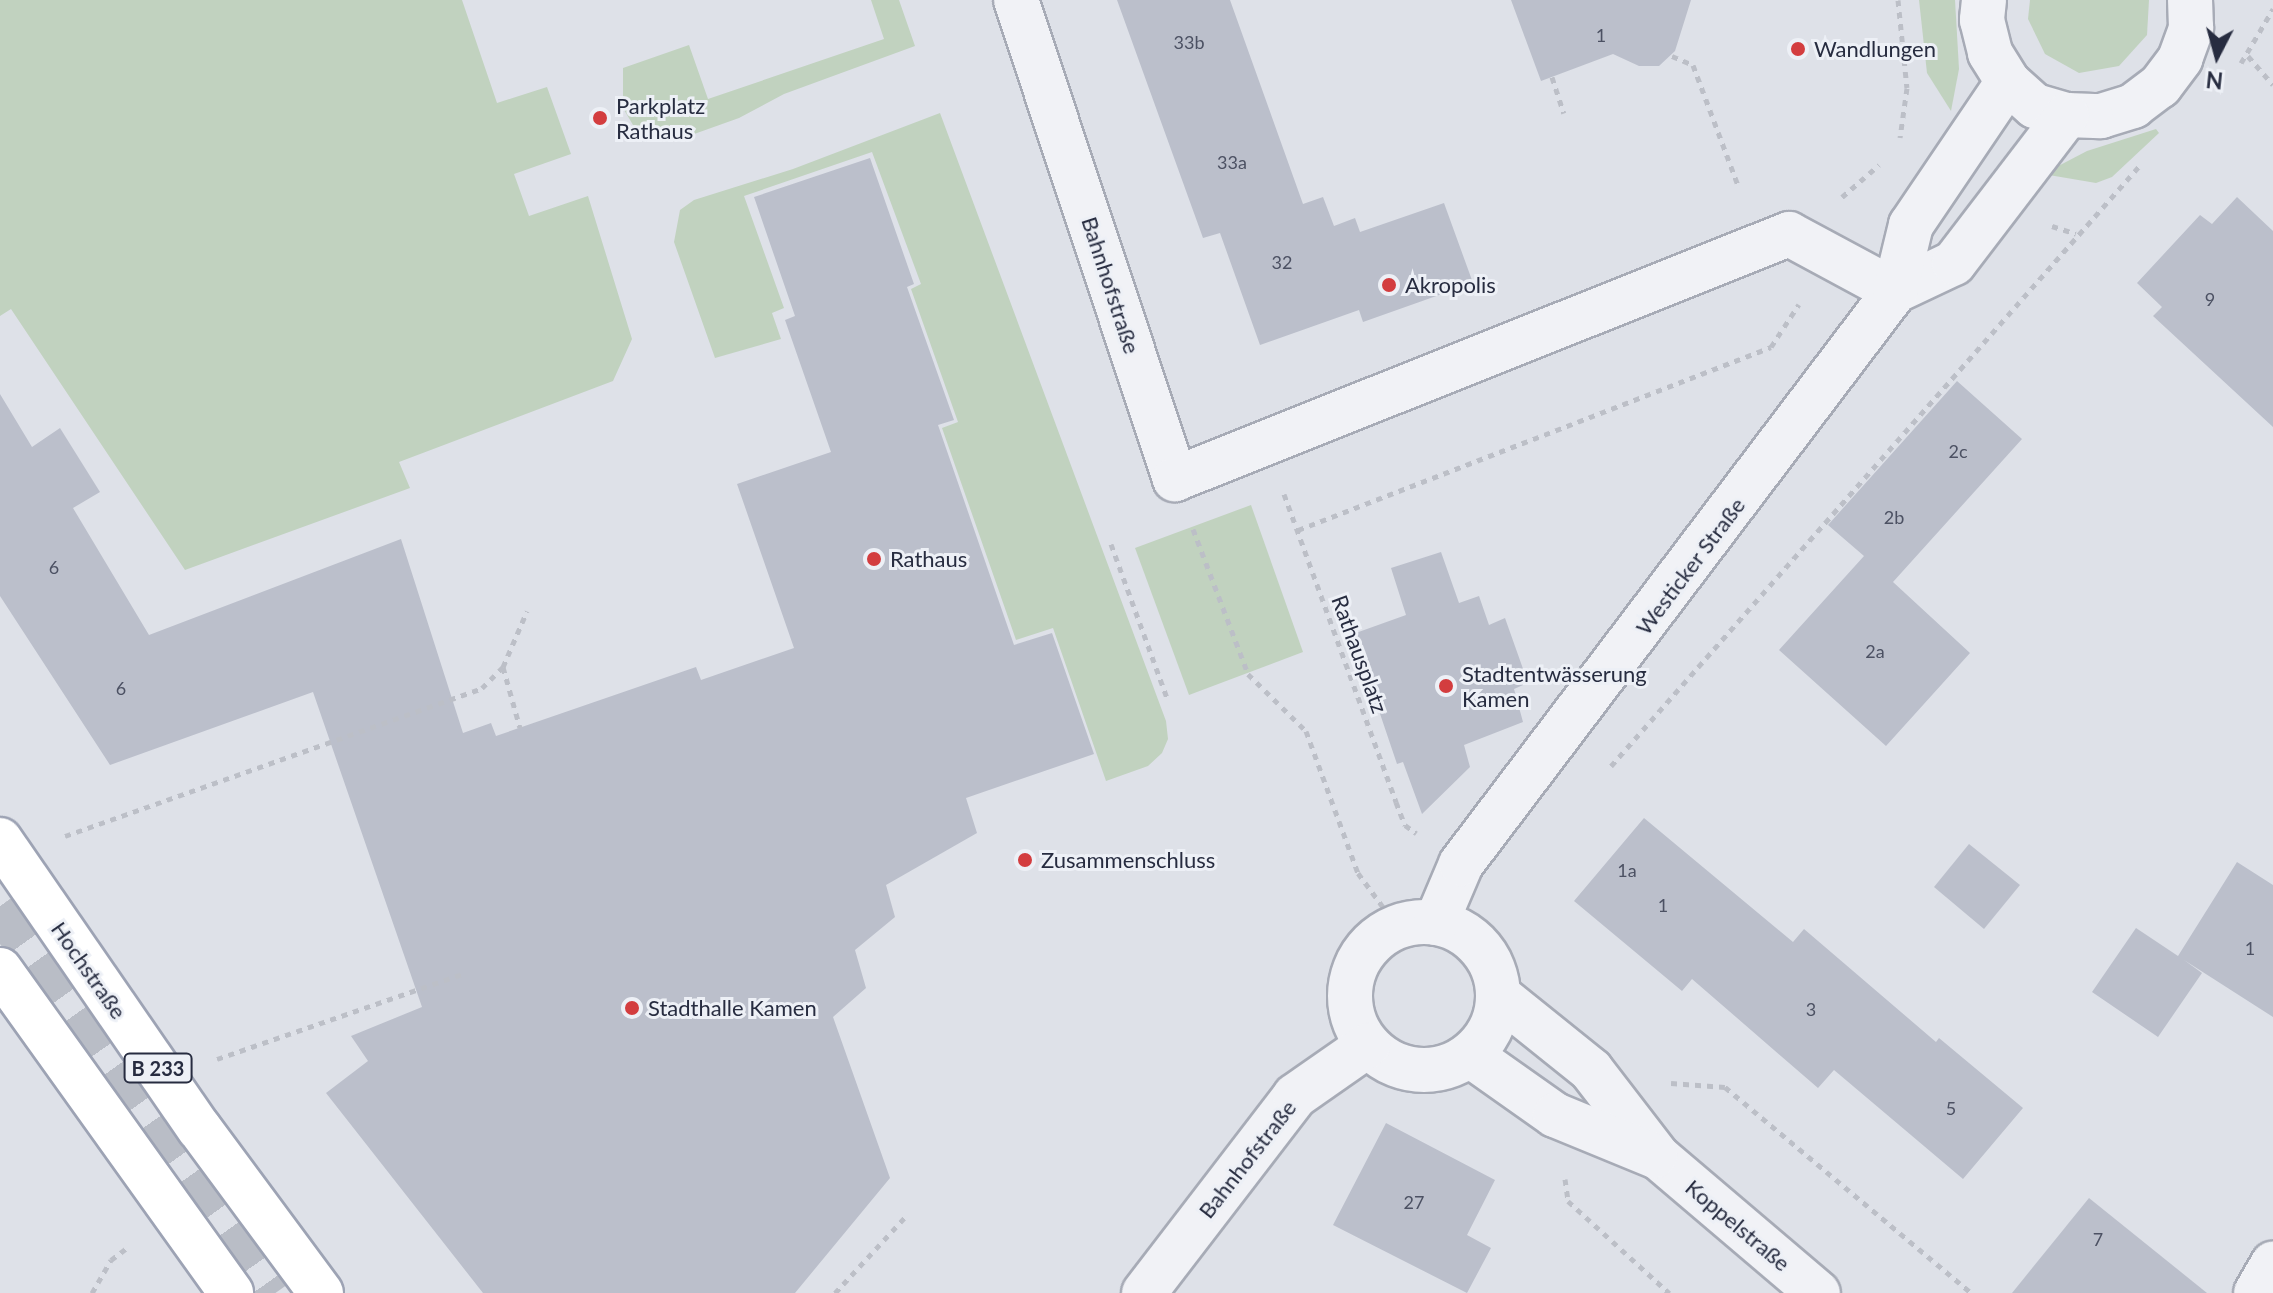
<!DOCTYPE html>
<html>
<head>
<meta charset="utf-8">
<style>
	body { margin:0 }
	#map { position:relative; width:2273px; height:1293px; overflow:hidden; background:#dee1e8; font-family:Lato,sans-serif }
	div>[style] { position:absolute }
	.green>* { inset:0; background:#c1d2bf }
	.building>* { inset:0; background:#bbbfcb }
	.minor-tunnel>* { height:44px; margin-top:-22px; transform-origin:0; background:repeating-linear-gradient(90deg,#b9bdc6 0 44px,transparent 0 66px) }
	.path>* { height:5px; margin-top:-2.5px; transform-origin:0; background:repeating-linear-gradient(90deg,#bcbfc7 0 6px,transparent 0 12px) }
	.roads { filter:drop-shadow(2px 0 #a7abb6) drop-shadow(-2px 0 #a7abb6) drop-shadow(0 2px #a7abb6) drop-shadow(0 -2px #a7abb6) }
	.minor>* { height:44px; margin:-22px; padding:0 22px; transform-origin:22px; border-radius:22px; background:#f1f2f6 }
	.minor>.ring { margin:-22px; padding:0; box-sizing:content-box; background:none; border:44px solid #f1f2f6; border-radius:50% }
	.bridges { filter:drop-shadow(2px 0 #9da3b4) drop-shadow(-2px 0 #9da3b4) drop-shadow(0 2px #9da3b4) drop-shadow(0 -2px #9da3b4) }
	.major-bridge>* { height:44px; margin:-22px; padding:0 22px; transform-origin:22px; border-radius:22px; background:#fff }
	.dots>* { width:22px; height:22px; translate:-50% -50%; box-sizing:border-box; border:4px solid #edf0f6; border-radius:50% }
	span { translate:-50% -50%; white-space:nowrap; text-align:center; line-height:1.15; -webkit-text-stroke:6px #edf0f6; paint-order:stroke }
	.number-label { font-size:18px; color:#4c5163 }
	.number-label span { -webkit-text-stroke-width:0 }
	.shield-label span { padding:2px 6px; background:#edf0f6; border:2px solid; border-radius:6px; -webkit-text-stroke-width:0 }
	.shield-label { font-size:20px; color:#272c40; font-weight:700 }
	.poi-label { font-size:22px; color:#272c40 }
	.left { translate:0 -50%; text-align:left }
	.street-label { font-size:22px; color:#272c40 }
	.north { position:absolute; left:2177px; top:16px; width:80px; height:80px; -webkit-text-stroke:6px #edf0f6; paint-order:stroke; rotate:186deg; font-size:22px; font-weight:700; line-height:32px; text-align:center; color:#272c40 }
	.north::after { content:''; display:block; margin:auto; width:28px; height:36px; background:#272c40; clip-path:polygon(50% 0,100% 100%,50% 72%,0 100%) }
</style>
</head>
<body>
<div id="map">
	<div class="green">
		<div style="clip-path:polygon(0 0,462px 0,497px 103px,547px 87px,571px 154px,514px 174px,529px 216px,588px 196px,632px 339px,613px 381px,399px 462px,410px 488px,185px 570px,11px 309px,0 316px)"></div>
		<div style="clip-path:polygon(871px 0,899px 0,915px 46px,784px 94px,739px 118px,683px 138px,647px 133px,633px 125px,623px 108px,623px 68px,689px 45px,708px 99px,884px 39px)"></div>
		<div style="clip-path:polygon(1919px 0,1955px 0,1959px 69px,1951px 111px,1927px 73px)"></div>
		<div style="clip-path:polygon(2030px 0,2149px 0,2147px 35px,2119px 66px,2079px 73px,2045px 54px,2028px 19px)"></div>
		<div style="clip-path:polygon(940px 113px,1166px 721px,1168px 739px,1162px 753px,1148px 766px,1106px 781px,1053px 628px,1016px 640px,942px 428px,958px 422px,911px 289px,921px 284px,872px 152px,744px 196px,784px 308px,772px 313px,781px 339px,715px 358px,674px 242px,680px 210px,694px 200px,793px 169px)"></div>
		<div style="clip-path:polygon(2156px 129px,2159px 133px,2112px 177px,2096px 183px,2043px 174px,2087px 151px)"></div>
		<div style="clip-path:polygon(1251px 505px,1303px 652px,1189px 695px,1135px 548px)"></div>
	</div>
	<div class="building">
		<div style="clip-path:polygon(1117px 0,1230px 0,1303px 204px,1323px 197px,1334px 226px,1355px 218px,1360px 232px,1444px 203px,1473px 283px,1363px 322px,1359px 310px,1260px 345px,1220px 233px,1203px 238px)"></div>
		<div style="clip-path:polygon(1511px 0,1691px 0,1675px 51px,1659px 66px,1639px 66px,1613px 54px,1541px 81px)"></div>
		<div style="clip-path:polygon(870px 158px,914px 284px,907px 287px,954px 420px,938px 425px,1014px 645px,1052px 633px,1094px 754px,966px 798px,977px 833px,886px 885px,895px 917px,855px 950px,866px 988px,833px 1017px,890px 1178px,795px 1293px,483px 1293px,326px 1093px,368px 1061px,351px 1036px,422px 1007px,313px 692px,110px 765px,0 596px,0 394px,32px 447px,60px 428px,100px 492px,73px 508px,149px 635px,401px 539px,463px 733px,491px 723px,496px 736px,696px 667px,701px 680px,794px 648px,737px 484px,831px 452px,785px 320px,795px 316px,754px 197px)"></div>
		<div style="clip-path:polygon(2237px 197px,2273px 231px,2273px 427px,2153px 316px,2162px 307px,2137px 283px,2200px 215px,2212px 224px)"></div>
		<div style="clip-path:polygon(1957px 381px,2022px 439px,1893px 582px,1970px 653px,1886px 746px,1779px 650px,1864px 556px,1828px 525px)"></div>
		<div style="clip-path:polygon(1441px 552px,1459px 603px,1479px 596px,1489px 625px,1505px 618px,1528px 683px,1514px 689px,1523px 722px,1464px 745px,1470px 767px,1422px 814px,1403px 762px,1397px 764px,1353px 634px,1406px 615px,1391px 568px)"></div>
		<div style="clip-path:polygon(1644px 818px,1793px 942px,1804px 929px,1936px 1042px,1939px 1038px,2023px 1108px,1963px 1179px,1834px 1070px,1818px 1088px,1692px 979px,1682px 991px,1574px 901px)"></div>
		<div style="clip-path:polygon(1969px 844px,2020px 885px,1984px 929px,1934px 887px)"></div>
		<div style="clip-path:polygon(2237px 862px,2273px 885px,2273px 1017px,2184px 960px,2202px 973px,2158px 1037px,2092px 992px,2136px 928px,2178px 956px)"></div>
		<div style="clip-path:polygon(1386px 1123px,1495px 1180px,1467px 1235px,1491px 1248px,1467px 1293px,1333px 1225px)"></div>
		<div style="clip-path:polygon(2089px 1198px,2207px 1293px,2012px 1293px)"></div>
	</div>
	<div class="minor-tunnel">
		<div style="left:0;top:906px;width:475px;rotate:54.6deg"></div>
	</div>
	<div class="path">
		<div style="left:1898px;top:0;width:88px;rotate:84.2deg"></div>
		<div style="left:1907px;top:88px;width:50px;rotate:98deg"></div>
		<div style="left:1672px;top:56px;width:23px;rotate:23deg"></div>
		<div style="left:1693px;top:65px;width:131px;rotate:69.5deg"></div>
		<div style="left:2248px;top:56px;width:38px;rotate:49deg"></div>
		<div style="left:2241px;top:63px;width:63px;rotate:-59.3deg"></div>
		<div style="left:1552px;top:77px;width:38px;rotate:72deg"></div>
		<div style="left:1842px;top:197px;width:49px;rotate:-40.9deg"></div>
		<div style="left:2052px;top:226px;width:25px;rotate:18deg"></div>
		<div style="left:1284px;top:494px;width:328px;rotate:70deg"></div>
		<div style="left:1396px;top:802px;width:25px;rotate:69deg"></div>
		<div style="left:1405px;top:825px;width:14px;rotate:36deg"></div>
		<div style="left:1193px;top:529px;width:155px;rotate:69.2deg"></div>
		<div style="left:1248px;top:674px;width:81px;rotate:44.5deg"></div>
		<div style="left:1306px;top:731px;width:151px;rotate:69.9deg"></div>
		<div style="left:1358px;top:873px;width:42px;rotate:53.7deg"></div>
		<div style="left:1298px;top:530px;width:507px;rotate:-21.15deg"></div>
		<div style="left:1771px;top:347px;width:51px;rotate:-56.9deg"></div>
		<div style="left:1111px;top:544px;width:167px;rotate:70deg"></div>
		<div style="left:503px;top:667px;width:63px;rotate:74.4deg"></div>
		<div style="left:1611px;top:766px;width:802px;rotate:-48.64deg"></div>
		<div style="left:65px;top:836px;width:442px;rotate:-19.5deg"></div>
		<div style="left:482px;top:688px;width:30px;rotate:-45deg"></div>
		<div style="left:503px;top:667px;width:61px;rotate:-66.8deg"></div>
		<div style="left:217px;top:1059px;width:263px;rotate:-19.1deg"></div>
		<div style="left:1671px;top:1083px;width:54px;rotate:4.2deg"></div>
		<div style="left:1725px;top:1087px;width:321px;rotate:39.9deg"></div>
		<div style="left:1565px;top:1179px;width:22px;rotate:82deg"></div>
		<div style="left:1568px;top:1201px;width:137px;rotate:42.3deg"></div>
		<div style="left:92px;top:1293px;width:38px;rotate:-60deg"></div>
		<div style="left:111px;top:1260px;width:21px;rotate:-37deg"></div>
		<div style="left:835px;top:1293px;width:106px;rotate:-47.3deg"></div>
	</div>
	<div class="roads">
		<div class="minor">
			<div style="left:1016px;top:0;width:505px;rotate:71.64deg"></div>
			<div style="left:1175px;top:479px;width:661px;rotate:-21.75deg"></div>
			<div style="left:1789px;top:234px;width:120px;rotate:28.3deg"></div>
			<div style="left:1984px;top:0;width:20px;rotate:96deg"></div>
			<div style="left:1982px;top:20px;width:34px;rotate:76deg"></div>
			<div style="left:1990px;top:53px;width:34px;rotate:58deg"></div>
			<div style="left:2008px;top:82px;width:36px;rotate:42deg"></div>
			<div style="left:2035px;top:106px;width:33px;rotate:16deg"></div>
			<div style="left:2067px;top:115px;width:34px;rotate:2deg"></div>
			<div style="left:2101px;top:116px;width:34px;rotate:-17deg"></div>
			<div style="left:2133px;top:106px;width:34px;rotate:-37deg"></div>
			<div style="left:2160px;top:86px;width:34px;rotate:-53deg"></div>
			<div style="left:2180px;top:59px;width:33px;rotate:-70deg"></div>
			<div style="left:2191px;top:28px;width:28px;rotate:-92deg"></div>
			<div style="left:1895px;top:291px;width:65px;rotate:-25.4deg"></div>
			<div style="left:1954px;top:263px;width:186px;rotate:-52.6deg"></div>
			<div class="ring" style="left:1350px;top:922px;width:104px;height:104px"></div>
			<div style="left:1436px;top:923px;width:64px;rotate:-67deg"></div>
			<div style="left:1461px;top:864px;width:719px;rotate:-52.86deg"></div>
			<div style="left:1895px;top:291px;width:68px;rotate:-76.4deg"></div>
			<div style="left:1911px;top:225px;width:173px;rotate:-55.9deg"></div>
			<div style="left:1499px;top:996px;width:118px;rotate:38.8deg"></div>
			<div style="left:1591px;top:1070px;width:110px;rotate:52.4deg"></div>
			<div style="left:1658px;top:1157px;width:210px;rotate:40.4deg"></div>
			<div style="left:1470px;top:1055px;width:104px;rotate:35.2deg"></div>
			<div style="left:1555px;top:1115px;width:108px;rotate:22.3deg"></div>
			<div style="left:1144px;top:1293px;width:248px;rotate:-52.5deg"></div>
			<div style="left:1295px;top:1096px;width:89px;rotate:-34.9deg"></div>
			<div style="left:2256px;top:1293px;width:34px;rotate:-60deg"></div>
		</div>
	</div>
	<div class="bridges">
		<div class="major-bridge">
			<div style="left:0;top:840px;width:350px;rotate:55.4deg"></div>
			<div style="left:199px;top:1128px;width:205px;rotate:53.5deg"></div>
			<div style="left:0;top:970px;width:397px;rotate:54.4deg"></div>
		</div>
	</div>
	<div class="dots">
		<div style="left:1798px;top:49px;background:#d33d3f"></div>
		<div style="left:600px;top:118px;background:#d33d3f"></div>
		<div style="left:1389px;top:285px;background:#d33d3f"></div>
		<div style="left:874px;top:559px;background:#d33d3f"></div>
		<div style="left:1446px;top:686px;background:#d33d3f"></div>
		<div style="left:1025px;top:860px;background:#d33d3f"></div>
		<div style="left:632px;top:1008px;background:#d33d3f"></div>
	</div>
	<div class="number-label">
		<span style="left:1601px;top:35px">1</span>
		<span style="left:1189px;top:42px">33b</span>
		<span style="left:1232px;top:162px">33a</span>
		<span style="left:1282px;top:262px">32</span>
		<span style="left:2210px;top:299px">9</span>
		<span style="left:1958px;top:451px">2c</span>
		<span style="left:1894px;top:517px">2b</span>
		<span style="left:54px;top:567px">6</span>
		<span style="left:1875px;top:651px">2a</span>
		<span style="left:121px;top:688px">6</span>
		<span style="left:1627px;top:870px">1a</span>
		<span style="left:1663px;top:905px">1</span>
		<span style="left:2250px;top:948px">1</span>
		<span style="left:1811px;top:1009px">3</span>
		<span style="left:1951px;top:1108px">5</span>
		<span style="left:1414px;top:1202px">27</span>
		<span style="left:2098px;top:1239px">7</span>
	</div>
	<div class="shield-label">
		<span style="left:158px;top:1068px">B 233</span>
	</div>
	<div class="poi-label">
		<span class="left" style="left:1814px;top:49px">Wandlungen</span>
		<span class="left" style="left:616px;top:118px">Parkplatz<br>Rathaus</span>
		<span class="left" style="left:1405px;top:285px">Akropolis</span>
		<span class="left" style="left:890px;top:559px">Rathaus</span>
		<span class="left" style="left:1462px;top:686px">Stadtentwässerung<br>Kamen</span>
		<span class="left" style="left:1041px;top:860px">Zusammenschluss</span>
		<span class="left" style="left:648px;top:1008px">Stadthalle Kamen</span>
	</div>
	<div class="street-label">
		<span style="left:1111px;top:285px;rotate:72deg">Bahnhofstraße</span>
		<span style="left:1690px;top:566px;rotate:-53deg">Westicker Straße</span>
		<span style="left:1360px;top:654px;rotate:70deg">Rathausplatz</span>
		<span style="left:89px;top:970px;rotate:55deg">Hochstraße</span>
		<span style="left:1247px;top:1159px;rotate:-52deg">Bahnhofstraße</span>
		<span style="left:1738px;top:1225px;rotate:40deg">Koppelstraße</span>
	</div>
	<div class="north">N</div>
</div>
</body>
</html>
